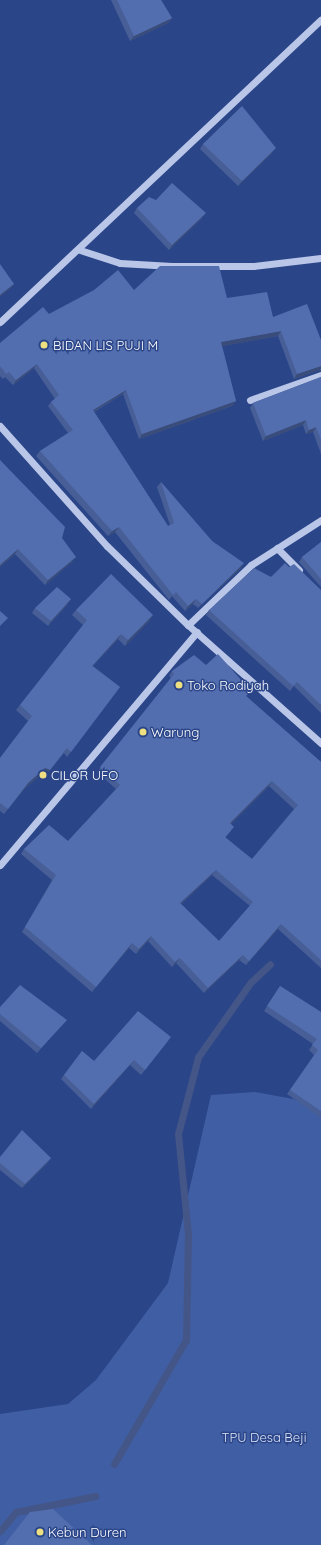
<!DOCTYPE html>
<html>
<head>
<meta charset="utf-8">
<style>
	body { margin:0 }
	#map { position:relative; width:321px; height:1545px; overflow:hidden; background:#2b4589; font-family:Quicksand,sans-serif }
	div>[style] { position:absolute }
	.green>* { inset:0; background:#405ea4 }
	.stream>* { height:7px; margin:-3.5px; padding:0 3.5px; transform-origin:3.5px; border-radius:3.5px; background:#445687 }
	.minor>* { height:7px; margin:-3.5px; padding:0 3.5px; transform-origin:3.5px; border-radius:3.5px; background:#b9c6e8 }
	.wall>* { inset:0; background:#475f96 }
	.shaded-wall>* { inset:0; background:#3a4d7a }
	.building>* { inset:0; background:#536eaf }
	.dots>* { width:11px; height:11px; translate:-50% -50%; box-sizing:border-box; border:2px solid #2b4589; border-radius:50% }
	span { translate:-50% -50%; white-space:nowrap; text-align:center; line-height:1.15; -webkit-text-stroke:3px #2b4589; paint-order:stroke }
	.poi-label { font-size:13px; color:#fff }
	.left { translate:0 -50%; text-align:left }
	.park-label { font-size:13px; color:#dce4f7 }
</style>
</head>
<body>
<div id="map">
	<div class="green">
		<div style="clip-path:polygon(255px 1092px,321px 1104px,321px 1545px,0 1545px,0 1414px,68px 1404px,96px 1380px,168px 1283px,211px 1095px)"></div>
	</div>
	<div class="stream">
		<div style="left:114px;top:1464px;width:143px;rotate:-59.9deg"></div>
		<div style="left:186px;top:1340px;width:106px;rotate:-88.9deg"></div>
		<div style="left:188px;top:1234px;width:100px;rotate:-95.7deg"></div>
		<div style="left:178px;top:1134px;width:80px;rotate:-75.4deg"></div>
		<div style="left:198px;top:1057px;width:92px;rotate:-54.8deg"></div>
		<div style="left:251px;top:982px;width:26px;rotate:-43deg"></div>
		<div style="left:0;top:1531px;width:25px;rotate:-50deg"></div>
		<div style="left:16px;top:1512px;width:81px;rotate:-11.4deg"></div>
	</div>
	<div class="minor">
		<div style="left:80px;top:250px;width:42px;rotate:18deg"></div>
		<div style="left:120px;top:263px;width:52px;rotate:3.3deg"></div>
		<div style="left:172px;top:266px;width:81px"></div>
		<div style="left:253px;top:266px;width:68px;rotate:-6.7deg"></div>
		<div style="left:0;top:322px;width:441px;rotate:-43.3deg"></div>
		<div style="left:250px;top:400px;width:75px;rotate:-19.4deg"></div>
		<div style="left:0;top:426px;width:161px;rotate:48.3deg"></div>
		<div style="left:107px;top:546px;width:113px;rotate:44.3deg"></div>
		<div style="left:188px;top:625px;width:178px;rotate:41.6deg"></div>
		<div style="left:277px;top:548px;width:31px;rotate:45deg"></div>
		<div style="left:188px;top:625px;width:87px;rotate:-43.6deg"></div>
		<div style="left:251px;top:565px;width:83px;rotate:-32.7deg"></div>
		<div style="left:0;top:865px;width:305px;rotate:-49.8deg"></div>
	</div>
	<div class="wall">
		<div style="clip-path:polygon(111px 0,161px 0,172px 18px,168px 23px,130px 41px)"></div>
		<div style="clip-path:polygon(203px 144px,272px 153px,238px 186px,200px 149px)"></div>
		<div style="clip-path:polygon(156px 200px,202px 218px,169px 250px,134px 213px,137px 208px)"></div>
		<div style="clip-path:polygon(134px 290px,227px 298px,273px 317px,321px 340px,321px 371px,320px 370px,294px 379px,278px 336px,222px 346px,236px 401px,232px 406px,139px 439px,123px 394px,94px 412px,168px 526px,170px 525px,157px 487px,161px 482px,212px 541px,241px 568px,198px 608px,193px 604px,185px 611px,172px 596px,169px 600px,115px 532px,108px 536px,36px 456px,40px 451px,68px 433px,48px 406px,51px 402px,55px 399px,34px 368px,13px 385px,5px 377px,3px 379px,0 376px,0 343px,49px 314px)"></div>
		<div style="clip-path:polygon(321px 377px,321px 454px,313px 432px,306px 434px,303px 425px,263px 441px,250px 408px,253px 403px)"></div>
		<div style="clip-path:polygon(0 460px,62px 538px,72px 562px,45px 585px,15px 554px,0 567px)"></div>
		<div style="clip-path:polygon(321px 542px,321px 587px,299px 562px,302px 557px)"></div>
		<div style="clip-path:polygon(289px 567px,321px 590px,321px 713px,294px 686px,290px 691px,206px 615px,209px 610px)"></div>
		<div style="clip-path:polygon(68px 604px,48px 626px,32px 613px,35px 608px)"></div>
		<div style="clip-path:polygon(76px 610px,150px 620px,125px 646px,118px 639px,93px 666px,120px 687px,67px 757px,64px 753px,46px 775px,42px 774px,25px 788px,4px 814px,0 811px,0 758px,28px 721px,16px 710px,83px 625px,72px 615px)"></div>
		<div style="clip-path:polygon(evenodd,206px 665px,247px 697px,321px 762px,321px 968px,278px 929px,246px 965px,239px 960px,204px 993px,176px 963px,172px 967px,148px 941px,136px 954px,129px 948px,92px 992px,22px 932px,52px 880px,21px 854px,24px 849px,68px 841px,116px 789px,97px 772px,171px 678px,169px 676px,172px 671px,206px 665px,269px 786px,294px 809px,252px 859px,225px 838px,231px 831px,231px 824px,269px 786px,206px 665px,212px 875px,250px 906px,219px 941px,181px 904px,212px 875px)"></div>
		<div style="clip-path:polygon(280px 986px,321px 1012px,321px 1118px,287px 1094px,314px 1055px,309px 1050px,313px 1044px,264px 1011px)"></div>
		<div style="clip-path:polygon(0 1007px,67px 1020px,63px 1024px,37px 1053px,0 1021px)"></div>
		<div style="clip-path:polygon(167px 1042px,141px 1075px,130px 1065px,91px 1109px,61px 1079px,82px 1051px,94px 1061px)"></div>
		<div style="clip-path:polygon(0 1157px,51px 1158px,48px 1162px,22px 1188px,0 1170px)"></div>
	</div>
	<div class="shaded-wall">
		<div style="clip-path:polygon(172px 18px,168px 23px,130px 41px,134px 36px)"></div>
		<div style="clip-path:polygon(276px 148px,272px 153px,238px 186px,242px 181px)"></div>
		<div style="clip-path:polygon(206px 213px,202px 218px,169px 250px,172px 245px)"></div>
		<div style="clip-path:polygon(14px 284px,11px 288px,0 297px,0 295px)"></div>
		<div style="clip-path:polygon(281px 331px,278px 336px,218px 347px,221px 342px)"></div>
		<div style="clip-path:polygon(37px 364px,34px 368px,13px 385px,16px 380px)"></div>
		<div style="clip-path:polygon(321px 366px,321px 368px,320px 370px,294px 379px,297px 374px)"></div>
		<div style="clip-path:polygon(126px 390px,123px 394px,89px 414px,93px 410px)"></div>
		<div style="clip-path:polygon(236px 401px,232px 406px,139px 439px,142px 434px)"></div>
		<div style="clip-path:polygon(306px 420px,303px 425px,263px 441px,266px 436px)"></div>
		<div style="clip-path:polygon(316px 427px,313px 432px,306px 434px,309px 430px)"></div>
		<div style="clip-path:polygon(119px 527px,115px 532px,108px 536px,112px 531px)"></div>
		<div style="clip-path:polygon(18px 549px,15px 554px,0 567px,0 565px)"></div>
		<div style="clip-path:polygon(76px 557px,72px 562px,45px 585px,48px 580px)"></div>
		<div style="clip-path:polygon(244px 563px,241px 568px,198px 608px,202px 604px)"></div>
		<div style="clip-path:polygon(71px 599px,68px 604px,48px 626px,51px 621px)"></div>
		<div style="clip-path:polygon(196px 599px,193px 604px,185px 611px,188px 606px)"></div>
		<div style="clip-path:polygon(153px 615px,150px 620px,125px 646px,128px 640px)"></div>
		<div style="clip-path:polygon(121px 634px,118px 639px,88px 671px,92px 666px)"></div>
		<div style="clip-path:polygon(67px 748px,46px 775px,42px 774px,25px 788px,4px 814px,28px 783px)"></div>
		<div style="clip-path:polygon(272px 781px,269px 786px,227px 828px,230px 823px)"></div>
		<div style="clip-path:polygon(216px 870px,212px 875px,176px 908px,180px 903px)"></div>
		<div style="clip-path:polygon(281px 924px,278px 929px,246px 965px,249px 961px)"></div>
		<div style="clip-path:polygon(151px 936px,148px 941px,136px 954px,139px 949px)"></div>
		<div style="clip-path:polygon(132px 943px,129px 948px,92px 992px,96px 987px)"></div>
		<div style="clip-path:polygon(243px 955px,239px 960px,204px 993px,208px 988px)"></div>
		<div style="clip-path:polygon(180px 958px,176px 963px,172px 967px,175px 962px)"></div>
		<div style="clip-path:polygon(134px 1060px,130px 1065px,91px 1109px,94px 1104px)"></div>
		<div style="clip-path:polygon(51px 1158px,48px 1162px,22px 1188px,25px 1184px)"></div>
	</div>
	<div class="building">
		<div style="clip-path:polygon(117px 0,161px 0,172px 18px,134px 36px)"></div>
		<div style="clip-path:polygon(242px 106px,276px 148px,242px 181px,203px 144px)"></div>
		<div style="clip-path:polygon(172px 183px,206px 213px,172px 245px,137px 208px,149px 197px,156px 200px)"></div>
		<div style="clip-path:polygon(0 264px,14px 284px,0 295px)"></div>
		<div style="clip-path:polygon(160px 266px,219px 266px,227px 298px,267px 292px,273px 317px,307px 304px,321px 340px,321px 366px,297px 374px,281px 331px,221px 342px,236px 401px,142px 434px,126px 390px,93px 410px,168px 526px,174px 523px,161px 482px,212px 541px,244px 563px,202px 604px,196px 599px,188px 606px,176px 592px,173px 595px,119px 527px,112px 531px,40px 451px,73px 430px,51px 402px,59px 395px,37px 364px,16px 380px,9px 372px,6px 374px,0 366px,0 343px,43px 307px,49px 314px,94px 290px,118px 270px,134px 290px)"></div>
		<div style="clip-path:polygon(321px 377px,321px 440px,316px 427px,309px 430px,306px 420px,266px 436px,253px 403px)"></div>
		<div style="clip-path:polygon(0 460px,65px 527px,62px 538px,76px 557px,48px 580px,18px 549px,0 565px)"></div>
		<div style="clip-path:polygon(321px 542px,321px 579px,302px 557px)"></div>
		<div style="clip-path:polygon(285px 563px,289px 567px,294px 564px,321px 590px,321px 705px,297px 682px,293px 686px,209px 610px,254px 568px,271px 577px)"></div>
		<div style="clip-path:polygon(111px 574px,153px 615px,128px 640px,121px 634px,92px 666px,120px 687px,71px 752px,67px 748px,50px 770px,45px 768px,28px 783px,8px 809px,0 803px,0 758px,32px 716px,20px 705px,87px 620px,76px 610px)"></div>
		<div style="clip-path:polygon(57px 587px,71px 599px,51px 621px,35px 608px)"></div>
		<div style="clip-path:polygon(0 611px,8px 618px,0 626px)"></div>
		<div style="clip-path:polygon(evenodd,218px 654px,251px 691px,246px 696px,321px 762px,321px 960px,281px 924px,249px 961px,243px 955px,208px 988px,180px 958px,175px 962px,151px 936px,139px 949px,132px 943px,96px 987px,25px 927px,56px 875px,24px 849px,49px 825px,68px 841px,120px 785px,100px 767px,174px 674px,172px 671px,194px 655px,206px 665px,218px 654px,272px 781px,298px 805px,252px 859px,225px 837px,234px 827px,230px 823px,272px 781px,218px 654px,216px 870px,253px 902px,219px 941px,180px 903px,216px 870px)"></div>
		<div style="clip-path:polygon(20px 985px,67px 1020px,41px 1048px,0 1014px,0 1007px)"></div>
		<div style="clip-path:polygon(280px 986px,321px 1012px,321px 1111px,290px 1090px,318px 1050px,312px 1045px,317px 1039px,267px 1006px)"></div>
		<div style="clip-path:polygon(138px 1011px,171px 1037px,145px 1070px,134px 1060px,94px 1104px,64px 1075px,82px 1051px,94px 1061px)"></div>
		<div style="clip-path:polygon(22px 1130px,51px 1158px,25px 1184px,0 1163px,0 1157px)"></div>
		<div style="clip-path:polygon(53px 1509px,92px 1545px,4px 1545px,30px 1512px)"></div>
	</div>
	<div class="dots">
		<div style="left:44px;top:345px;background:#eee081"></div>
		<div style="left:179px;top:685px;background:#eee081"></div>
		<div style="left:143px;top:732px;background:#eee081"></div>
		<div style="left:43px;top:775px;background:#eee081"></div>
		<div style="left:40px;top:1532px;background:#eee081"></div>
	</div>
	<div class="poi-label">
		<span class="left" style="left:53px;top:345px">BIDAN LIS PUJI M</span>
		<span class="left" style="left:187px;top:685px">Toko Rodiyah</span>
		<span class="left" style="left:151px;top:732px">Warung</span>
		<span class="left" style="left:51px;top:775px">CILOR UFO</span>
		<span class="left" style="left:48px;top:1532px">Kebun Duren</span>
	</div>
	<div class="park-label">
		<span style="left:264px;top:1437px">TPU Desa Beji</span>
	</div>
</div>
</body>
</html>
